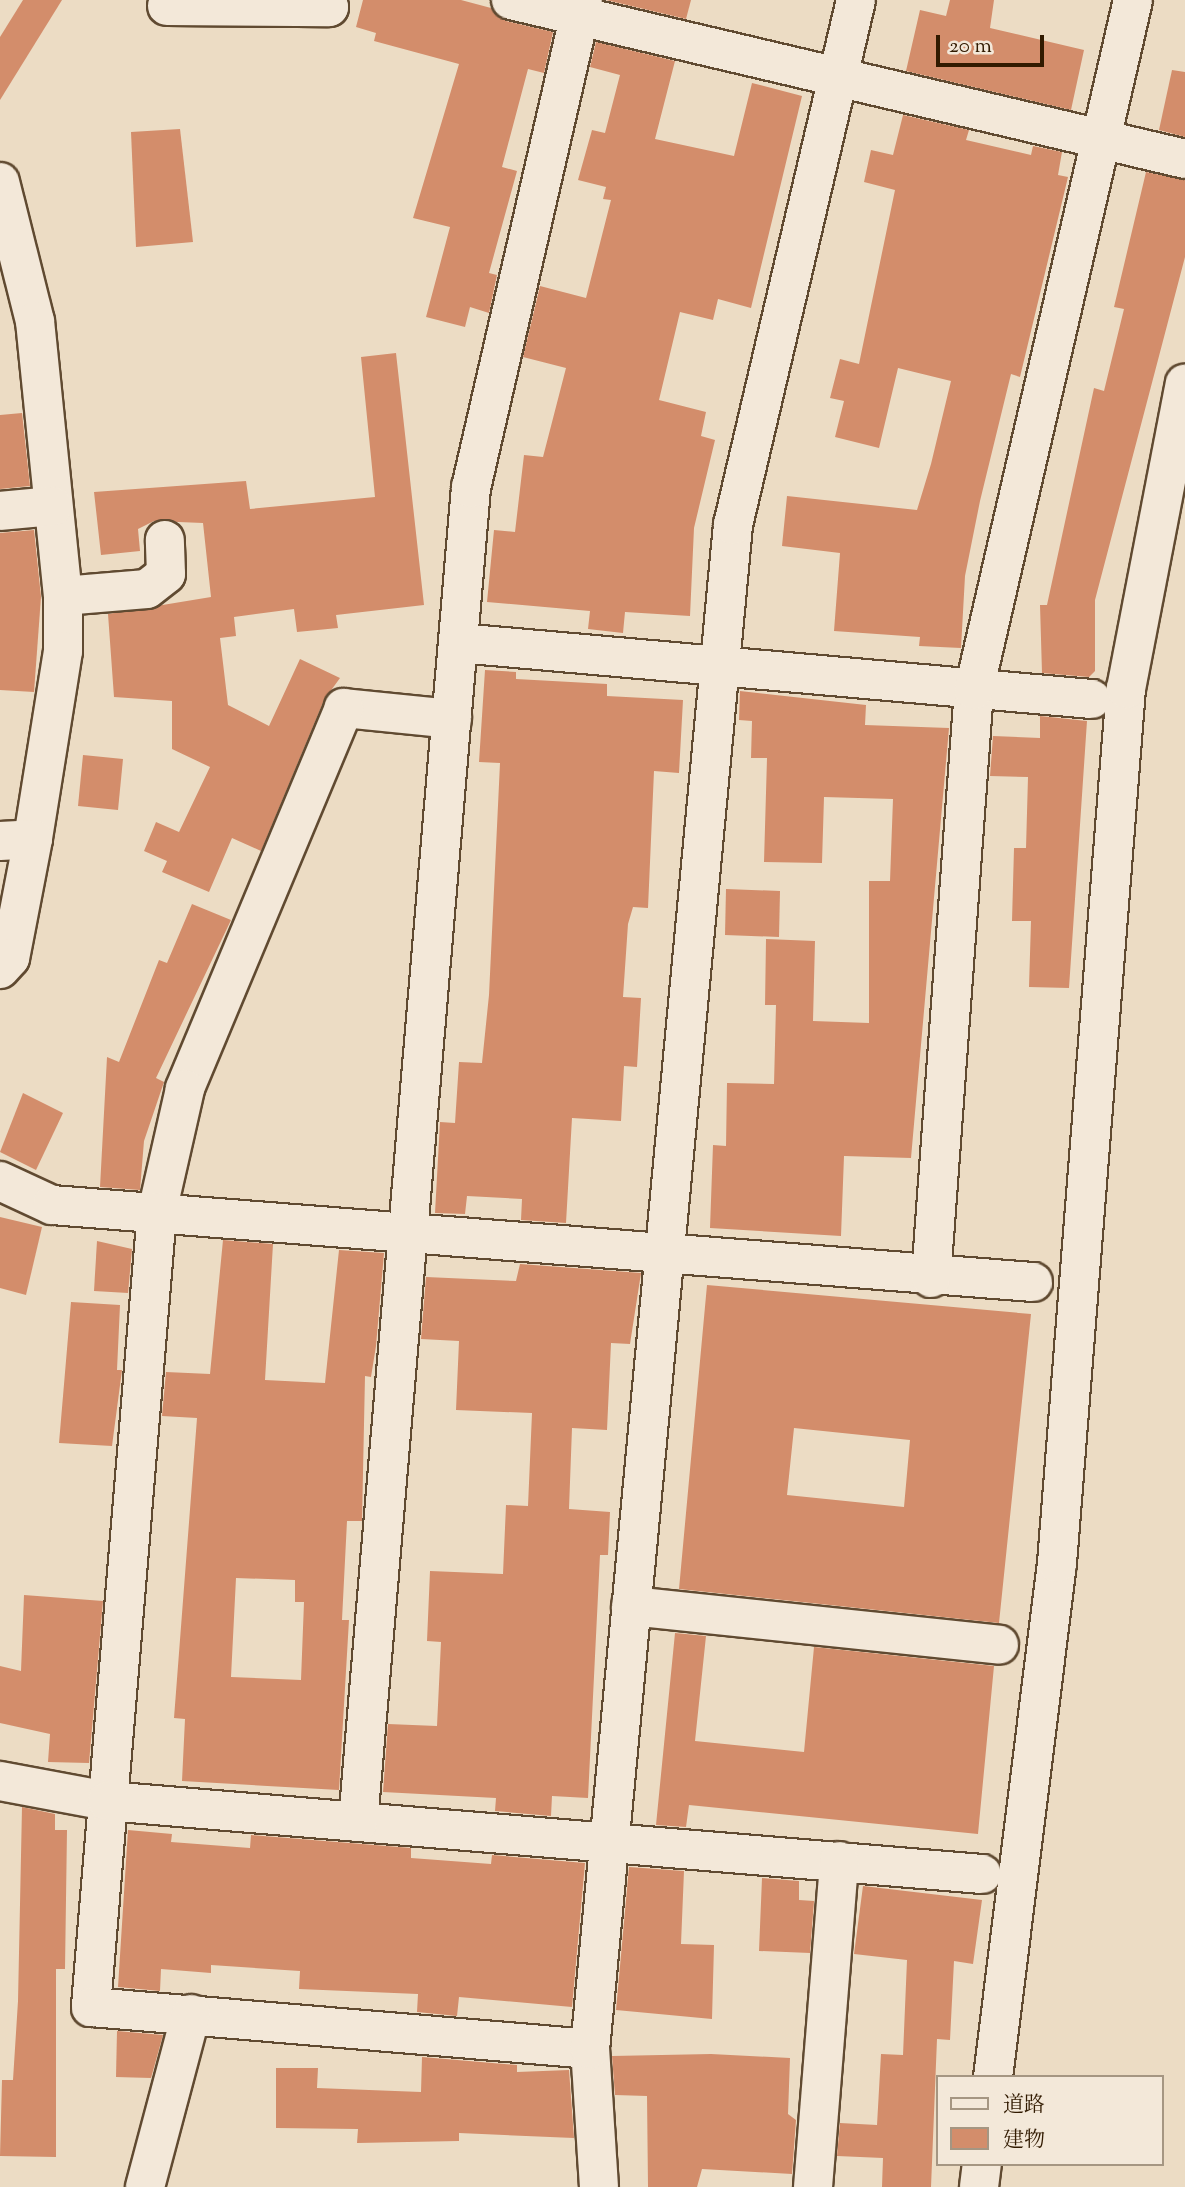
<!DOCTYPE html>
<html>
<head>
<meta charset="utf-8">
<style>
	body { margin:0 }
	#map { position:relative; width:1185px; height:2187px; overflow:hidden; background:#ecdcc4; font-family:"Sorts Mill Goudy","Noto Serif JP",serif }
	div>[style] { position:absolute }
	.building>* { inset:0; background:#d38d6b }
	.roads { filter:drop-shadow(2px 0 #604a31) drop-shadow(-2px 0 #604a31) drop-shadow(0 2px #604a31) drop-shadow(0 -2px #604a31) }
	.street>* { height:38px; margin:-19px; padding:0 19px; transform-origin:19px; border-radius:19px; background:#f3e8d9 }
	span { translate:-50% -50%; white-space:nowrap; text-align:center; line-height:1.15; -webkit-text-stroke:7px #f3e8d9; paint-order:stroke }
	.legend { position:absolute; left:936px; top:2075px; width:228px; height:91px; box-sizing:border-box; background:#f3e8d9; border:2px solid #a59682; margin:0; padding:9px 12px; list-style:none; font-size:21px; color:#311a00 }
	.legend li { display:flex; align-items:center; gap:14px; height:35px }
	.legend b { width:35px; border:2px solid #a59682 }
	.scale { position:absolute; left:936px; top:35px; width:108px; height:32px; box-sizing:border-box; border:4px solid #311a00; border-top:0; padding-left:9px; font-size:21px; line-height:24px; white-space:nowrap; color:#311a00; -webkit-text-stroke:5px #f3e8d9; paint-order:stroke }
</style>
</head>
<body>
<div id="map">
	<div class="building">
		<div style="clip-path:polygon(23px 0,62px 0,0 100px,0 37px)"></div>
		<div style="clip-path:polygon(363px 0,461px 0,491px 8px,506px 21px,553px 32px,544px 73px,528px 69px,502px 167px,517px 171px,489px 273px,497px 275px,489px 313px,470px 307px,465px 327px,426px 317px,450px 227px,413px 218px,459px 64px,374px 41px,376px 33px,356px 27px)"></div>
		<div style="clip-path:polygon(606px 0,691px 0,686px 19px)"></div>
		<div style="clip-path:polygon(950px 0,994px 0,990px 28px,1084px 50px,1071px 110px,906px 71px,920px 10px,946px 16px)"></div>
		<div style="clip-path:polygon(596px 42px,675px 61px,655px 139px,734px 156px,752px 83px,802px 96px,751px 308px,718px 299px,713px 320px,680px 312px,659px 400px,706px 412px,701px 436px,715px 440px,694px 528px,690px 616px,625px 612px,623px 633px,588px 629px,590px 611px,487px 602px,494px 530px,515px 532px,524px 455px,543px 457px,566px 368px,523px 357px,540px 286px,586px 298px,611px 200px,603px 199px,606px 187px,578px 180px,592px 130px,605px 133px,620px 75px,590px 67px)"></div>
		<div style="clip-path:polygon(1172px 70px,1185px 72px,1185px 137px,1159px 130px)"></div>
		<div style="clip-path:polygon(903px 115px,969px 130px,966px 140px,1031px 155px,1033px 146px,1062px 152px,1058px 175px,1068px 177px,1020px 377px,1011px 374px,980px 501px,965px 576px,961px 648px,919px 646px,920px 637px,834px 631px,840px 553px,782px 546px,787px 496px,917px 510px,931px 464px,951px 381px,898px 368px,879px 448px,835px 437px,844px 401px,830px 398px,840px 359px,859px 364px,895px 190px,864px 182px,871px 150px,893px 155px)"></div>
		<div style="clip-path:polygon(180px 129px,193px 242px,136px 247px,131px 132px)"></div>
		<div style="clip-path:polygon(1146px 172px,1185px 180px,1185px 257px,1095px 600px,1095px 671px,1089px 677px,1042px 673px,1040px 605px,1047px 605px,1094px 388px,1104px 391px,1124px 309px,1114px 307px)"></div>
		<div style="clip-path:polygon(396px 353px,424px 605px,336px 615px,338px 628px,297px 632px,294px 609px,234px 617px,236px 636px,220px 638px,228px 705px,269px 726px,300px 659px,340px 678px,324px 700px,261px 851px,232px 838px,209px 892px,162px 872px,167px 861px,144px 851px,156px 822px,179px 832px,210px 767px,172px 749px,172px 701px,114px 697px,108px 614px,211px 597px,203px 523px,154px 521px,138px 529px,140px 551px,101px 555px,94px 492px,246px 481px,250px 509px,375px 497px,361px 357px)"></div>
		<div style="clip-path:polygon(22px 413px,30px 486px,0 489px,0 415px)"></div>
		<div style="clip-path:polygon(34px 530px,41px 597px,34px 692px,0 690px,0 533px)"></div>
		<div style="clip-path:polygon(485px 670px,516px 672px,516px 679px,607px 684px,607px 696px,683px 700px,679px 773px,654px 771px,648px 908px,633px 907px,628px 924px,623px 997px,641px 998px,637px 1067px,624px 1066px,621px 1121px,572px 1118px,566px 1223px,521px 1220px,522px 1199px,467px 1196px,465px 1214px,435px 1213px,440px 1122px,455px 1123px,459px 1062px,482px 1063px,489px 995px,500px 763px,479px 762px)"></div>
		<div style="clip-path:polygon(740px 691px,866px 705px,865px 725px,949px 728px,911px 1158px,844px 1156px,841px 1236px,710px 1228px,713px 1145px,726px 1146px,727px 1083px,774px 1084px,776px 1005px,765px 1005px,766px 939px,815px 941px,813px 1021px,869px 1023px,869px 881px,890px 881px,893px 799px,824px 797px,822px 863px,764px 862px,767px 758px,751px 758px,752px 721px,739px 720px)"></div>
		<div style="clip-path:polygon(1040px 716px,1087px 721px,1069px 988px,1029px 987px,1031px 921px,1012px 921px,1014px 848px,1026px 848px,1028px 777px,990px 776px,993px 736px,1040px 738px)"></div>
		<div style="clip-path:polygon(83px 755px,123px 759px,118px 810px,78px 806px)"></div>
		<div style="clip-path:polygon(726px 889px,780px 891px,779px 937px,725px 935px)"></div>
		<div style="clip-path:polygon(192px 904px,231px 920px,156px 1078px,164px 1082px,144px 1141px,140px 1190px,100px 1187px,107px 1057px,119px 1062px,159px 960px,167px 963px)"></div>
		<div style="clip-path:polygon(23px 1093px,63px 1113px,36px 1170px,0 1152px)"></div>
		<div style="clip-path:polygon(0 1217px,42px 1227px,26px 1295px,0 1288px)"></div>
		<div style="clip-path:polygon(evenodd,223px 1240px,273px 1244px,265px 1380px,325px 1383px,339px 1250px,384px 1253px,376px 1346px,371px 1377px,365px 1376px,362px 1521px,347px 1521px,342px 1620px,349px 1620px,339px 1790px,182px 1781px,185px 1719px,174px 1718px,197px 1418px,162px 1416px,166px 1372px,210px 1374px,223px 1240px,236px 1578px,295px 1580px,295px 1602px,304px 1602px,301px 1680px,231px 1677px,236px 1578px)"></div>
		<div style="clip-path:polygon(97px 1241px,132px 1249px,128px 1293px,94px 1291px)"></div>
		<div style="clip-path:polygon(520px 1264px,641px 1273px,630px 1344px,611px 1343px,607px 1430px,572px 1428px,569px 1509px,610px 1512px,608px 1555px,600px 1555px,588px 1798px,552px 1796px,551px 1816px,495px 1811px,496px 1798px,383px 1792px,388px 1724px,437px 1726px,441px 1642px,427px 1641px,430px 1571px,503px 1574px,506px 1505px,528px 1506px,532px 1413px,456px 1410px,459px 1341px,421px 1339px,426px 1277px,516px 1281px)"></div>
		<div style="clip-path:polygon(evenodd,707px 1285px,1031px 1314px,999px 1623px,679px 1589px,707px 1285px,794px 1428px,910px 1440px,904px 1507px,787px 1495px,794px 1428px)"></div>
		<div style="clip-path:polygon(71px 1302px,120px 1305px,117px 1370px,122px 1370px,112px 1446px,59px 1443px)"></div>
		<div style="clip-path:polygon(24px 1595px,103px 1601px,89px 1763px,48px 1762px,50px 1734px,0 1723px,0 1666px,21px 1671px)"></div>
		<div style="clip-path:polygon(675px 1633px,706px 1636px,695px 1741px,804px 1752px,814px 1647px,994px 1666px,978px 1834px,689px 1805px,686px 1827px,656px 1825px)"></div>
		<div style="clip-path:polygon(22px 1807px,55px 1814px,55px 1830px,67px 1830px,65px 1969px,56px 1969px,56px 2157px,0 2156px,2px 2080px,13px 2080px,18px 2001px)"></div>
		<div style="clip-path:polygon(128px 1830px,172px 1834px,171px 1842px,250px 1848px,251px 1835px,411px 1848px,411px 1858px,491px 1864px,492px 1855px,585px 1863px,572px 2007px,459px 1997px,457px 2016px,417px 2012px,418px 1994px,299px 1989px,300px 1971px,211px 1965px,211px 1973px,161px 1969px,160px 1991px,118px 1987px)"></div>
		<div style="clip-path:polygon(629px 1867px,684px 1871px,681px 1944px,714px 1945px,712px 2019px,616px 2010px)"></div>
		<div style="clip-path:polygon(762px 1878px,799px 1881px,799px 1900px,814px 1901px,810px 1953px,759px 1951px)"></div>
		<div style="clip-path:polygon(863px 1886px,982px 1900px,973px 1964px,954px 1961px,950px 2040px,937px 2039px,931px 2187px,882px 2187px,883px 2158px,837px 2156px,840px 2123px,877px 2125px,881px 2054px,903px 2055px,907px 1960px,854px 1954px)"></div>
		<div style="clip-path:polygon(117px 2031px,163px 2035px,151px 2078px,116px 2077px)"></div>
		<div style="clip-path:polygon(711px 2054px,790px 2058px,788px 2114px,796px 2120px,792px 2174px,702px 2169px,697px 2187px,648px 2187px,647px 2096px,615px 2095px,612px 2056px)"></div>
		<div style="clip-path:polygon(422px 2057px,517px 2065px,517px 2072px,569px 2070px,574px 2138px,459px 2133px,459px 2141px,357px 2143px,358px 2129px,276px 2128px,276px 2068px,318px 2068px,317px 2088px,421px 2092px)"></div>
	</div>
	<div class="roads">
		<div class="street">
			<div style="left:511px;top:0;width:693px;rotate:13.27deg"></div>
			<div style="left:167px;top:6px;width:162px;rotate:0.4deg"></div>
			<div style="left:329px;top:7px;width:7px;rotate:-106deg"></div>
			<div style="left:0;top:182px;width:143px;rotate:75.9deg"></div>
			<div style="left:35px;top:321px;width:276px;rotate:84.2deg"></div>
			<div style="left:63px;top:596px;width:55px;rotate:90deg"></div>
			<div style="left:63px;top:651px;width:190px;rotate:99.1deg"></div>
			<div style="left:33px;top:839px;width:121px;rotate:100.9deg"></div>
			<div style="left:10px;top:958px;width:15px;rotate:132deg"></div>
			<div style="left:0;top:511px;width:53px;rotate:-5.4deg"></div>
			<div style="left:63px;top:596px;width:84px;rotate:-4.8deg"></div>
			<div style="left:147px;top:589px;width:24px;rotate:-38deg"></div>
			<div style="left:166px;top:574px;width:34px;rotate:-92deg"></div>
			<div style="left:459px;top:643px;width:635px;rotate:5.06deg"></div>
			<div style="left:452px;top:719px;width:109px;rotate:-174.2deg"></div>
			<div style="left:344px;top:708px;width:413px;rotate:112.7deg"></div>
			<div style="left:185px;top:1089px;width:126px;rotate:102.8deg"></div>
			<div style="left:157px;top:1212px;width:798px;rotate:94.75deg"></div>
			<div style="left:91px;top:2007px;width:501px;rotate:4.81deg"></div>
			<div style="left:0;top:841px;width:33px;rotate:-3deg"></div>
			<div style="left:0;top:1181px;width:57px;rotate:24.8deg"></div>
			<div style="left:52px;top:1205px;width:984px;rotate:4.49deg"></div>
			<div style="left:931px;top:1278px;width:590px;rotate:-85.82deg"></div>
			<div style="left:974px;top:690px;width:708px;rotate:-77.02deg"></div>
			<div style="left:631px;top:1606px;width:370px;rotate:6deg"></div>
			<div style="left:0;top:1781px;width:109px;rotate:10.6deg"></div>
			<div style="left:107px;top:1801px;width:878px;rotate:4.77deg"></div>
			<div style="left:358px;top:1822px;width:1339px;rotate:-85.16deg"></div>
			<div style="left:471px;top:488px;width:501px;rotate:-77.07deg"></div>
			<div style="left:993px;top:2077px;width:518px;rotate:-82.9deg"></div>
			<div style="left:1057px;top:1563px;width:877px;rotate:-85.49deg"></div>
			<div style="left:1126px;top:689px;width:311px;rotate:-79.1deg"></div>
			<div style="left:145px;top:2187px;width:179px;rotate:-75.1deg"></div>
			<div style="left:599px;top:2187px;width:138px;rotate:-93.7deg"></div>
			<div style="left:590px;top:2049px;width:1531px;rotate:-84.64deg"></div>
			<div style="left:733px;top:525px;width:539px;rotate:-76.81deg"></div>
			<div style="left:813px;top:2187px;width:327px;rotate:-85.4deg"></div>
			<div style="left:979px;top:2187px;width:23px;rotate:-83deg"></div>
		</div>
	</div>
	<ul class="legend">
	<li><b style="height:9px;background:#f3e8d9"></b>道路</li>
	<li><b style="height:19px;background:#d38d6b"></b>建物</li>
	</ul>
	<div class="scale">20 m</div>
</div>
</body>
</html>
